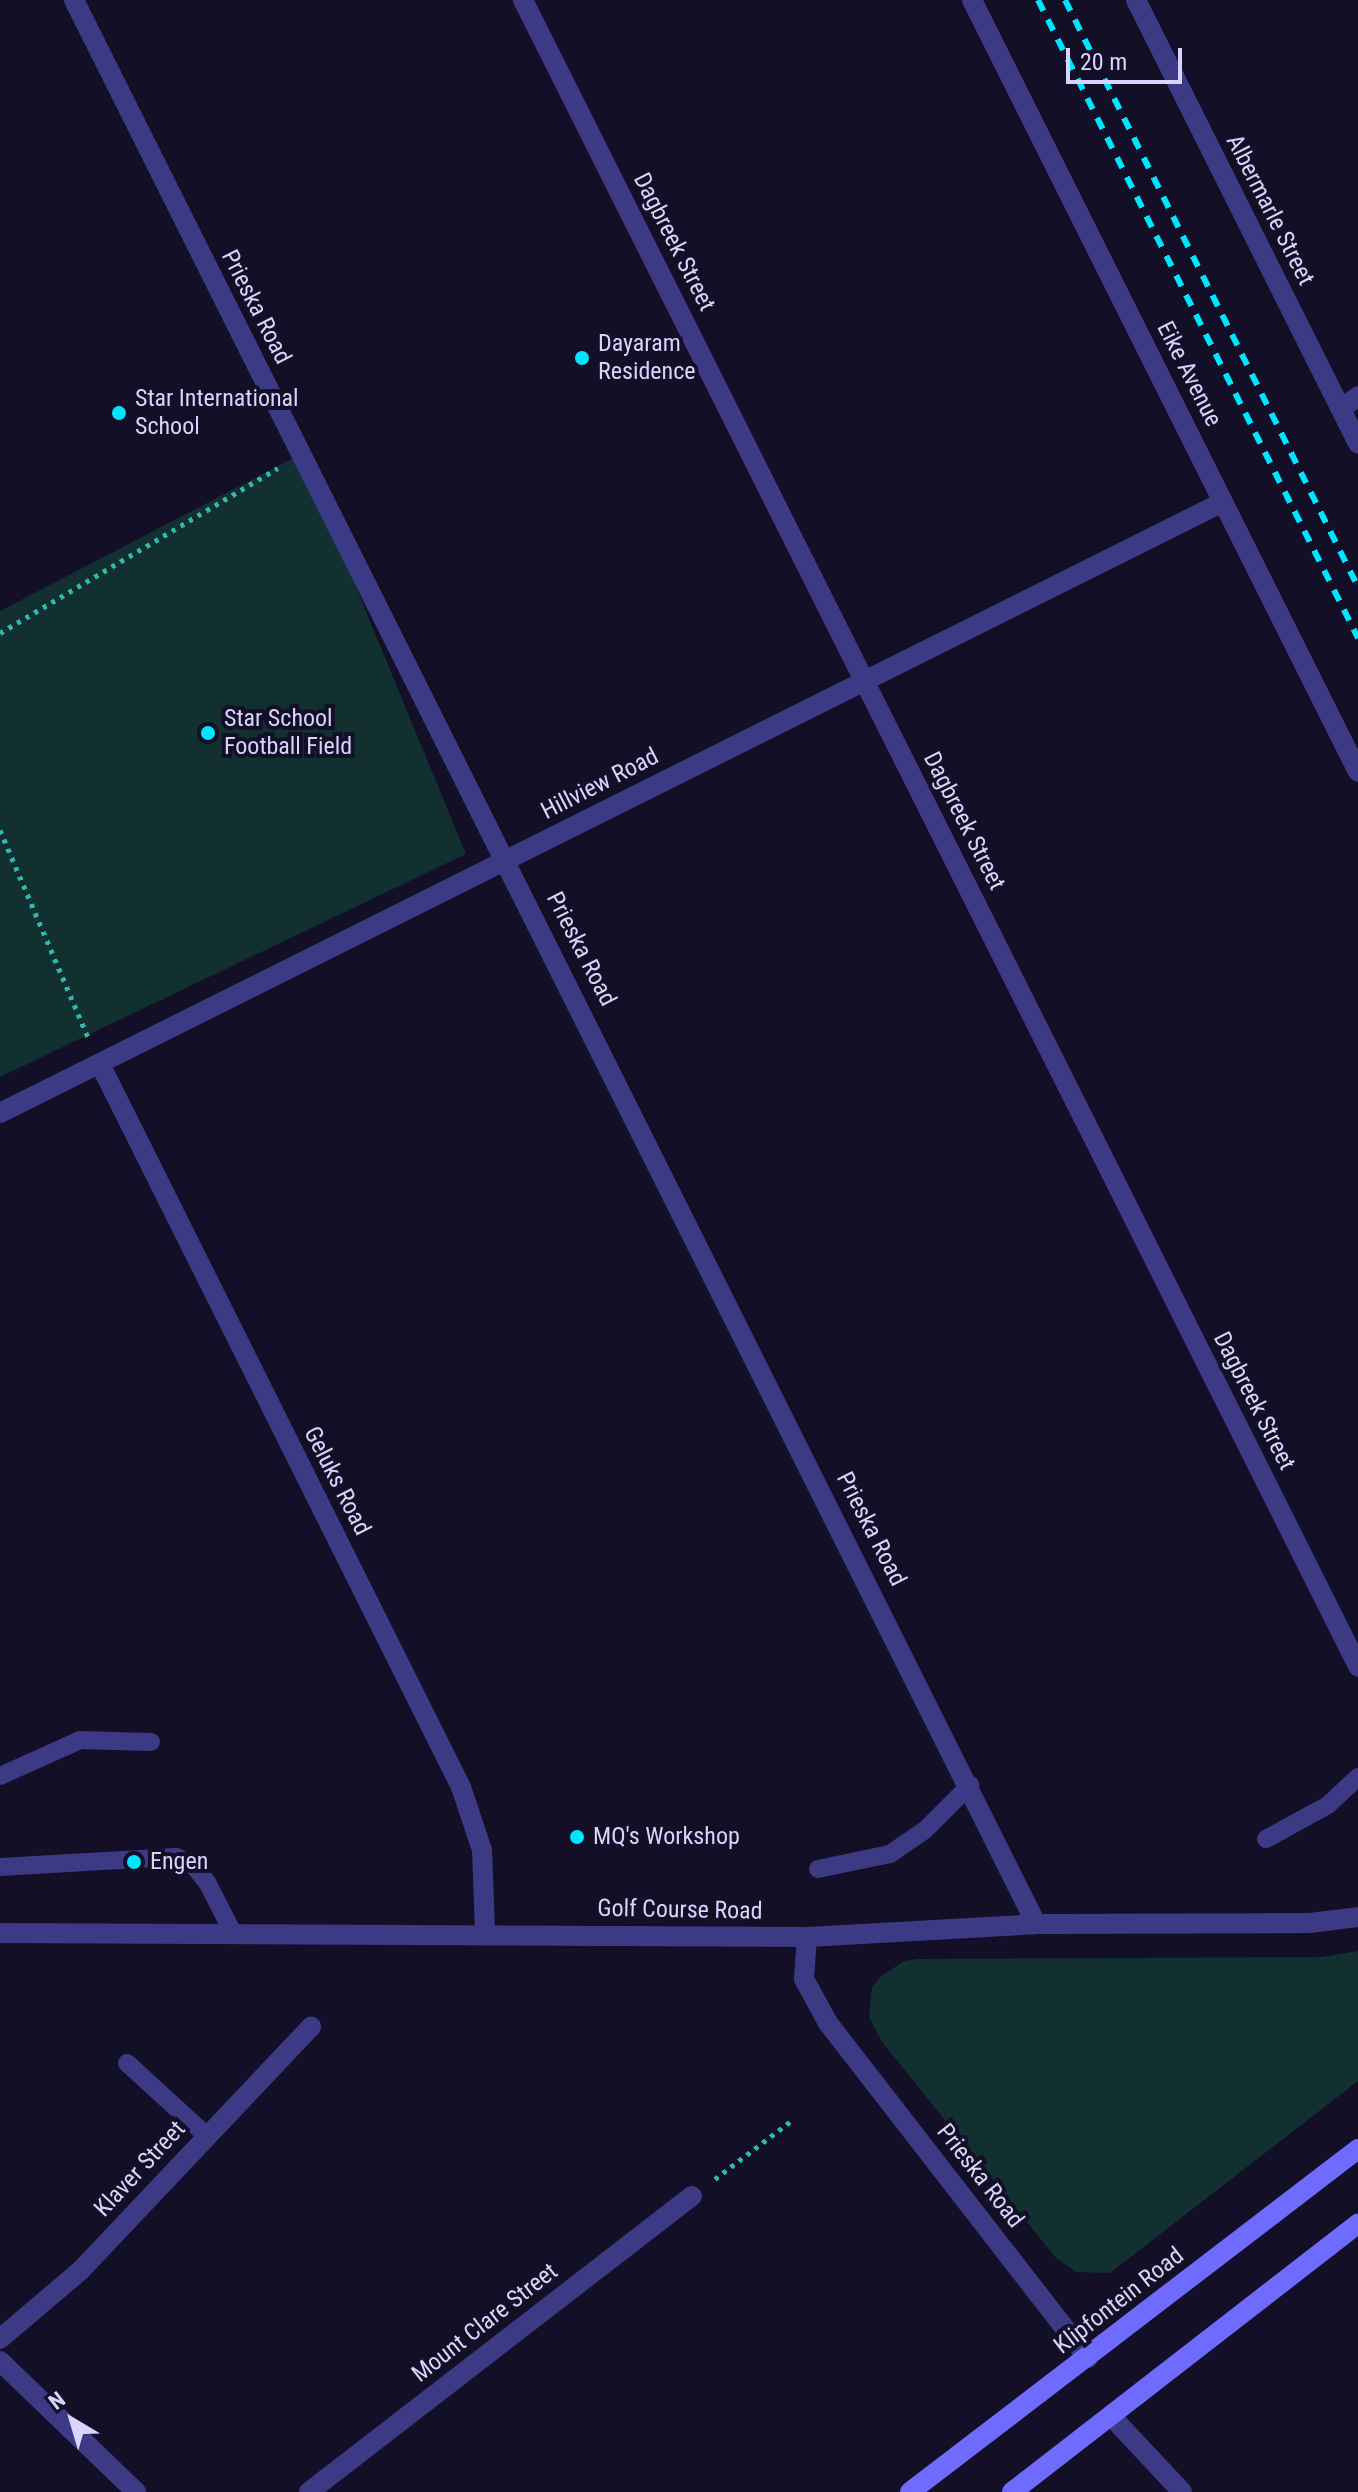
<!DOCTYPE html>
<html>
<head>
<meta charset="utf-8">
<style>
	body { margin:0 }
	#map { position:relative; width:1358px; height:2492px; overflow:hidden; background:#130f26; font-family:"Roboto Condensed",sans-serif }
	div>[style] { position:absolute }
	.green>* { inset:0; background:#12302f }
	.path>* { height:5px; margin-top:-2.5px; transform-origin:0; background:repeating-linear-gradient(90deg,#2fb8b0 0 4px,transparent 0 10px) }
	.lane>* { height:18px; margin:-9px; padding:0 9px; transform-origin:9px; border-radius:9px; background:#3d3a85 }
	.street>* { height:20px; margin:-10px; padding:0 10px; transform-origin:10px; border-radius:10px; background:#3d3a85 }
	.secondary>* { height:20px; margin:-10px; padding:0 10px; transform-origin:10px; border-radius:10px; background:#6f6bff }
	.rail>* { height:6px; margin-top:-3px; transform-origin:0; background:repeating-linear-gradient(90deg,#00e5ff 0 12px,transparent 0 22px) }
	.dots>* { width:22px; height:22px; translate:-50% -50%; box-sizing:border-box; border:4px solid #130f26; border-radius:50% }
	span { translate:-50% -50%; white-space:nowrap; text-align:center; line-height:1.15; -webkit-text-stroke:8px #130f26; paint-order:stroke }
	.street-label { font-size:24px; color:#d9d4ff }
	.poi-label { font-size:24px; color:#d9d4ff }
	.left { translate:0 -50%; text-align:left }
	.north { position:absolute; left:32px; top:2380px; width:80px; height:80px; -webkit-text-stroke:6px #130f26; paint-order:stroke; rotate:322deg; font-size:22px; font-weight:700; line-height:32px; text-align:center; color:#d9d4ff }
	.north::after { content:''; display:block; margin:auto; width:28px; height:36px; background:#d9d4ff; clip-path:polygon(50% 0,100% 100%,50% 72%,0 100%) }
	.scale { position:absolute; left:1066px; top:48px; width:116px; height:36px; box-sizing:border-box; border:4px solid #d9d4ff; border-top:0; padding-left:10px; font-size:24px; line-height:28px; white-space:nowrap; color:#d9d4ff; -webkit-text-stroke:6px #130f26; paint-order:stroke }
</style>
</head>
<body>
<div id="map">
	<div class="green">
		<div style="clip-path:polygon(301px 454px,466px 854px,0 1077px,0 611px)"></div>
		<div style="clip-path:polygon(1358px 1951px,1358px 2081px,1110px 2273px,1076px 2272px,1056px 2258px,882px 2042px,869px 2017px,872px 1988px,880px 1977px,904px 1961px,918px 1959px,1322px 1957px)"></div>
	</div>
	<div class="path">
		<div style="left:0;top:633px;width:323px;rotate:-30.7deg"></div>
		<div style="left:0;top:830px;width:225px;rotate:67deg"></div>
		<div style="left:715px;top:2179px;width:96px;rotate:-37.3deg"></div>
	</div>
	<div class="lane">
		<div style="left:0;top:1776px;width:88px;rotate:-24.2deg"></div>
		<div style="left:80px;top:1740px;width:71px;rotate:1.6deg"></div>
		<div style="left:1266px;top:1839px;width:71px;rotate:-28.7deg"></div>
		<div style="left:1328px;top:1805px;width:41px;rotate:-43deg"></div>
		<div style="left:0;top:1867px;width:176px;rotate:-3.3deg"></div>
		<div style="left:176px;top:1857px;width:19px;rotate:25deg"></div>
		<div style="left:193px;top:1865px;width:22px;rotate:51deg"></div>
		<div style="left:207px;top:1882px;width:57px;rotate:63deg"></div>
		<div style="left:818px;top:1869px;width:74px;rotate:-11.8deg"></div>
		<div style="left:890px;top:1854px;width:42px;rotate:-34.4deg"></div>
		<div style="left:925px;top:1830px;width:64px;rotate:-45deg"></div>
		<div style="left:127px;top:2063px;width:108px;rotate:42.4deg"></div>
	</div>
	<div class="street">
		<div style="left:74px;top:0;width:2151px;rotate:63.43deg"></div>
		<div style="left:523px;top:0;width:1864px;rotate:63.38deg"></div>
		<div style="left:972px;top:0;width:863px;rotate:63.43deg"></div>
		<div style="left:1136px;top:0;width:496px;rotate:63.4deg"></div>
		<div style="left:1341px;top:409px;width:21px;rotate:-37deg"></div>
		<div style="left:100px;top:1064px;width:808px;rotate:63.47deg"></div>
		<div style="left:461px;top:1787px;width:66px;rotate:71.6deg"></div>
		<div style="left:482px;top:1850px;width:83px;rotate:87.9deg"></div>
		<div style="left:0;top:1113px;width:1367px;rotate:-26.55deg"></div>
		<div style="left:0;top:1933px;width:807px;rotate:0.28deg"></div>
		<div style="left:807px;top:1937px;width:229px;rotate:-3.2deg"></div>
		<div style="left:1036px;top:1924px;width:274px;rotate:-0.2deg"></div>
		<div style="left:1310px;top:1923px;width:48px;rotate:-7.1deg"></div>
		<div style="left:807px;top:1937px;width:42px;rotate:94.1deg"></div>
		<div style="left:804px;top:1979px;width:50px;rotate:61.4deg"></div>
		<div style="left:828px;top:2023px;width:424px;rotate:52.2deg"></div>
		<div style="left:0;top:2339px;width:106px;rotate:-40.4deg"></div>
		<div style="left:81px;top:2270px;width:335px;rotate:-46.6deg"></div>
		<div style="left:0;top:2361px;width:189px;rotate:43.9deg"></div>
		<div style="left:1111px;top:2416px;width:104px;rotate:46.9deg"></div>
		<div style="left:309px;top:2492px;width:484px;rotate:-37.7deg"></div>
	</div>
	<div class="secondary">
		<div style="left:910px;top:2492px;width:564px;rotate:-37.44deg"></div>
		<div style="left:1012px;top:2492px;width:438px;rotate:-37.8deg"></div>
	</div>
	<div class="rail">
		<div style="left:1038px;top:0;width:714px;rotate:63.36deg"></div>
		<div style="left:1065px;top:0;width:656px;rotate:63.47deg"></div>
	</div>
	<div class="dots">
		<div style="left:582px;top:358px;background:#00e5ff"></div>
		<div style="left:119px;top:413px;background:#00e5ff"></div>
		<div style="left:208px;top:733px;background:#00e5ff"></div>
		<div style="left:577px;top:1837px;background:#00e5ff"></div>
		<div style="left:134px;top:1862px;background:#00e5ff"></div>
	</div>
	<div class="street-label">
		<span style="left:1270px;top:210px;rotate:63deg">Albermarle Street</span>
		<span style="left:674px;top:242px;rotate:63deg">Dagbreek Street</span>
		<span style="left:256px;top:307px;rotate:63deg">Prieska Road</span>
		<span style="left:1189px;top:374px;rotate:63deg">Eike Avenue</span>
		<span style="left:600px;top:784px;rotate:-27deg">Hillview Road</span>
		<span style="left:964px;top:821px;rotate:63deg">Dagbreek Street</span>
		<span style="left:581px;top:949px;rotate:63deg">Prieska Road</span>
		<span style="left:1254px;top:1401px;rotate:63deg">Dagbreek Street</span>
		<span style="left:337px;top:1481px;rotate:63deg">Geluks Road</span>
		<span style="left:871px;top:1529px;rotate:63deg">Prieska Road</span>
		<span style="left:680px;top:1910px;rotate:1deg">Golf Course Road</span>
		<span style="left:140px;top:2169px;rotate:-47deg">Klaver Street</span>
		<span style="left:980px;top:2176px;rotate:52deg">Prieska Road</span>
		<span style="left:1119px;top:2301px;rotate:-38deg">Klipfontein Road</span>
		<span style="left:485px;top:2323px;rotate:-38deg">Mount Clare Street</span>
	</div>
	<div class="poi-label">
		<span class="left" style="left:598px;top:358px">Dayaram<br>Residence</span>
		<span class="left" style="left:135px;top:413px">Star International<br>School</span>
		<span class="left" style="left:224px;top:733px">Star School<br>Football Field</span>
		<span class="left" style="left:593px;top:1837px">MQ's Workshop</span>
		<span class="left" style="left:150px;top:1862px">Engen</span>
	</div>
	<div class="north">N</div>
	<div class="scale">20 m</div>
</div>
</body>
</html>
